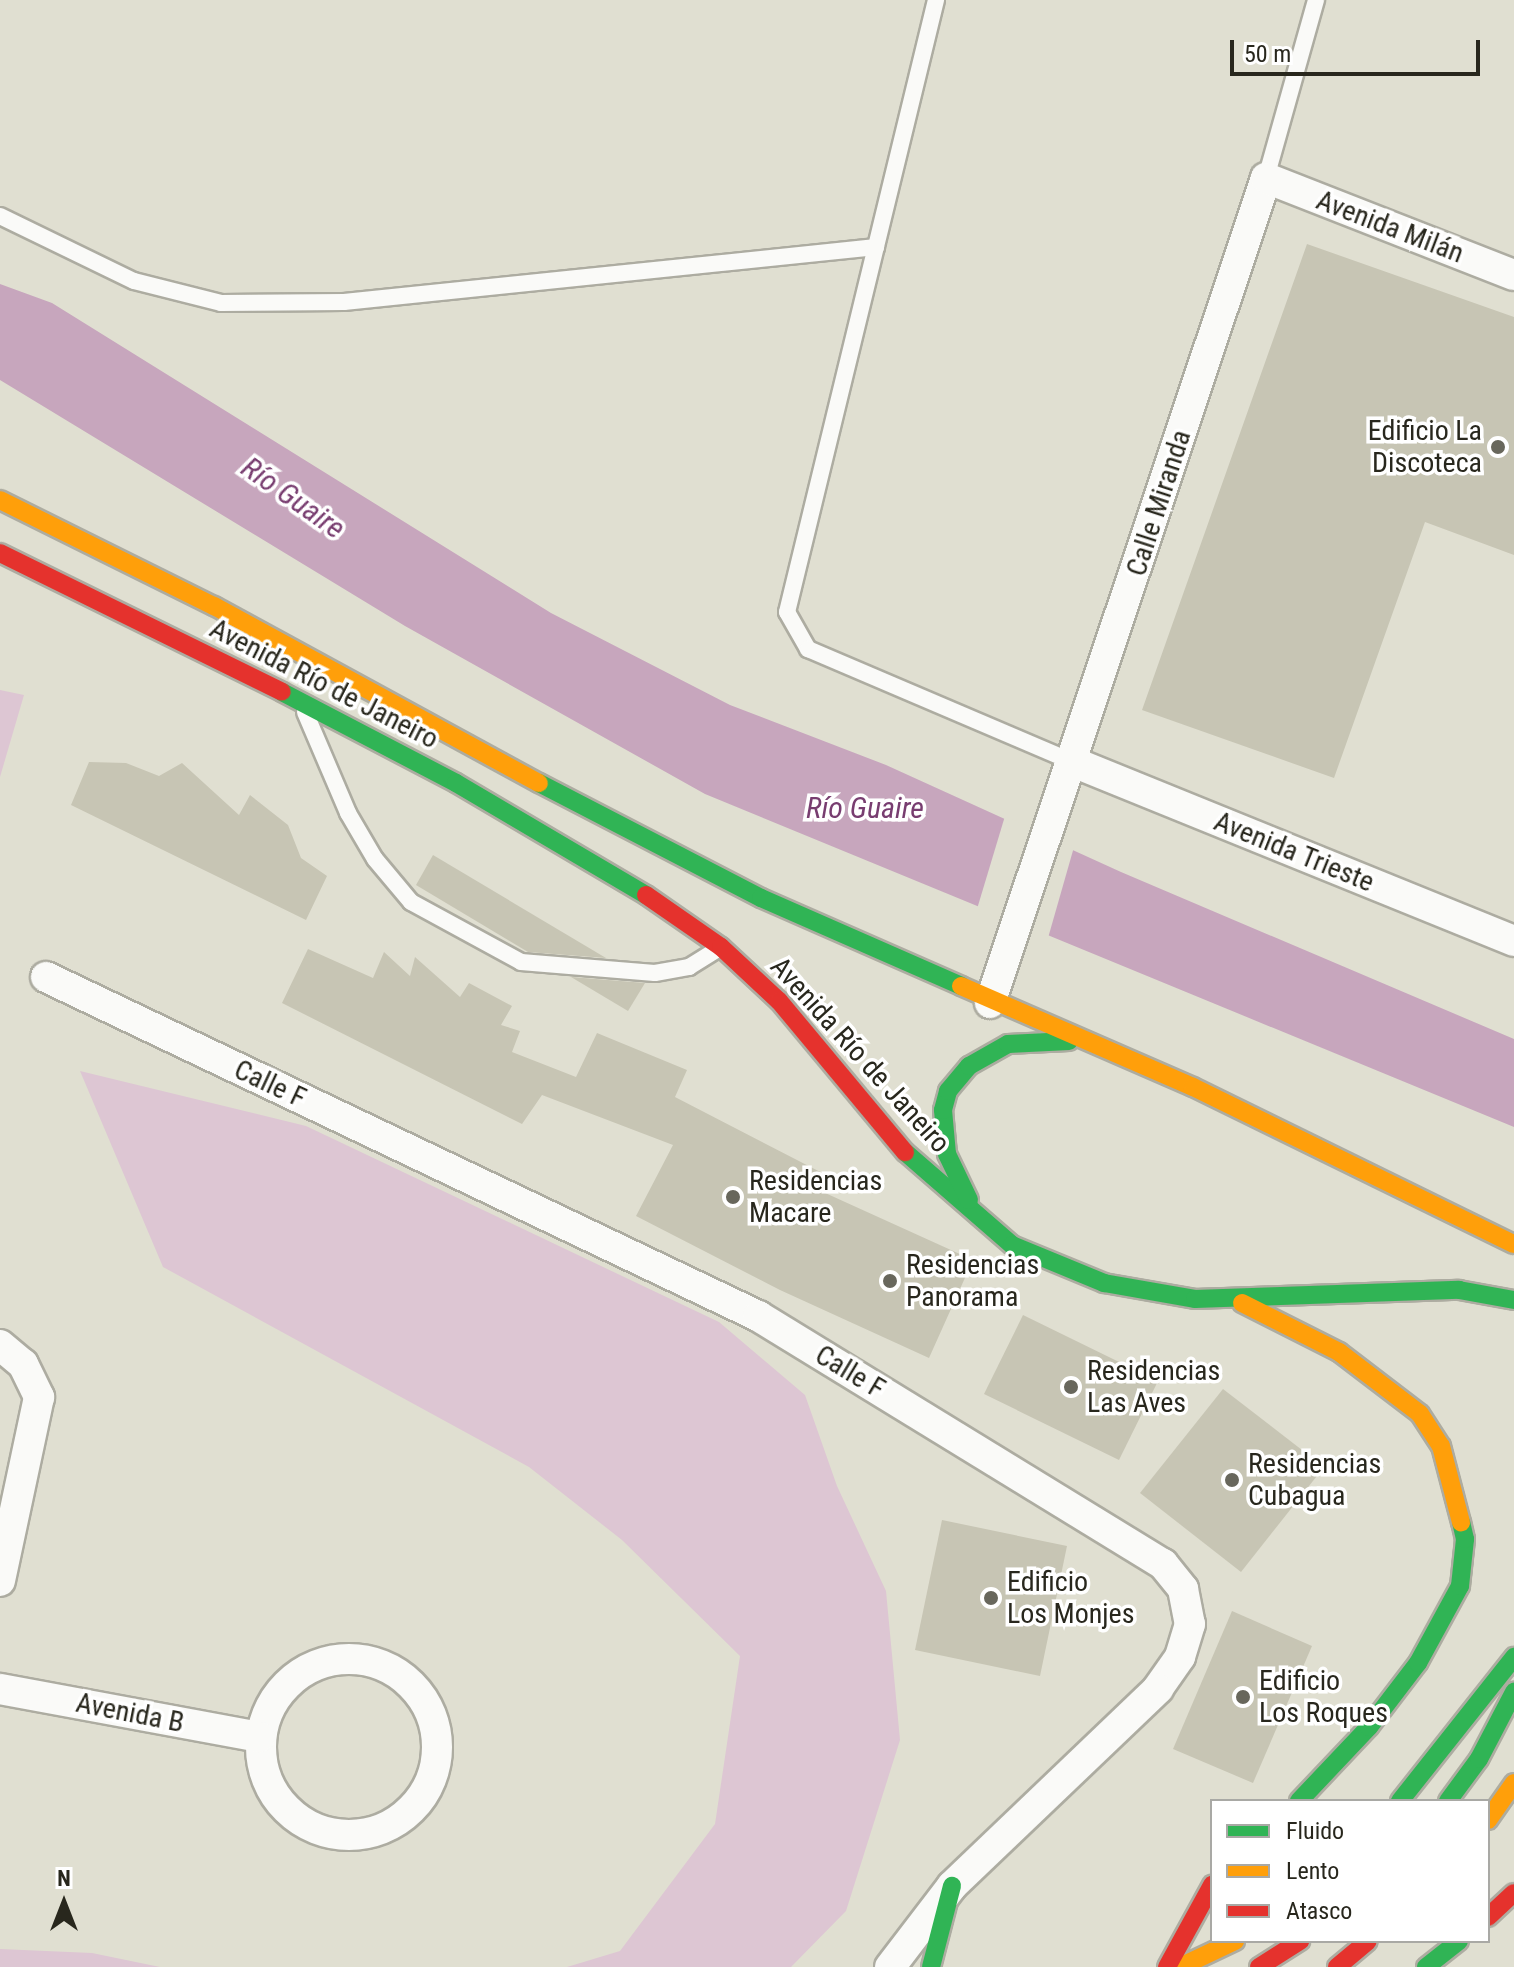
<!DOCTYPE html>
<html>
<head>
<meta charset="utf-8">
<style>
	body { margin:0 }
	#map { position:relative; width:1514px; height:1967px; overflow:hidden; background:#e0dfd1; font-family:"Roboto Condensed",sans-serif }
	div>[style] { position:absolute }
	.green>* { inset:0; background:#ddc6d3 }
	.water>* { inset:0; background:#c7a6bd }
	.pier>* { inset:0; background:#e0dfd1 }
	.building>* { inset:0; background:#c7c5b4 }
	.roads { filter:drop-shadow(2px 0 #adaca1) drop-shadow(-2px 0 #adaca1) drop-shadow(0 2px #adaca1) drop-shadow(0 -2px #adaca1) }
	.lane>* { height:16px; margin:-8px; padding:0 8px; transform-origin:8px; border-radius:8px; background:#fafaf8 }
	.street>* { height:30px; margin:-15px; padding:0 15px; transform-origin:15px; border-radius:15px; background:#fafaf8 }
	.street>.ring { margin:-15px; padding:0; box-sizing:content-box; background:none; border:30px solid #fafaf8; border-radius:50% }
	.fast>* { height:18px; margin:-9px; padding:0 9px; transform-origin:9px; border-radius:9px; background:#30b455 }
	.slow>* { height:18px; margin:-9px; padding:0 9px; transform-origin:9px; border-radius:9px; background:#ff9f0a }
	.jam>* { height:18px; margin:-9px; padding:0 9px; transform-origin:9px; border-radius:9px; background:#e5322d }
	.dots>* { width:22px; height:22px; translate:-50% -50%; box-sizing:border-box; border:4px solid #fff; border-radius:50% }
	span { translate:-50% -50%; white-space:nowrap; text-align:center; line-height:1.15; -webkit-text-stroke:7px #fff; paint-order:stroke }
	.street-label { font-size:28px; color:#28271d }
	.poi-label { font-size:28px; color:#28271d }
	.right { translate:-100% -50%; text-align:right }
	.left { translate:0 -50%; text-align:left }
	.water-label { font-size:30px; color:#783d70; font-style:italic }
	.legend { position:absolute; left:1210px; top:1799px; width:280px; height:144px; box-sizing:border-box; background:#fff; border:2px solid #a9a9a5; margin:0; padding:10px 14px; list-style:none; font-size:24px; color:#28271d }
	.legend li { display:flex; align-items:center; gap:16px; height:40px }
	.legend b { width:40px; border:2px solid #a9a9a5 }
	.north { position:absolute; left:24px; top:1863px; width:80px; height:80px; -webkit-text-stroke:6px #fff; paint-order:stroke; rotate:0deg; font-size:22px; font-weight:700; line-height:32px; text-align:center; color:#28271d }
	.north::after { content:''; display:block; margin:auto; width:28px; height:36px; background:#28271d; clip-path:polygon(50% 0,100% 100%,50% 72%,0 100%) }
	.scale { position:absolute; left:1230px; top:40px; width:250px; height:36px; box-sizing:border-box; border:4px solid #28271d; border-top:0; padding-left:10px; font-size:24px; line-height:28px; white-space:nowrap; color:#28271d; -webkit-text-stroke:6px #fff; paint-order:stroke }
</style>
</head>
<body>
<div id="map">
	<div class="green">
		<div style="clip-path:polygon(0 690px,24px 695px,0 777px)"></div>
		<div style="clip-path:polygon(80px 1071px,306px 1126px,719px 1322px,805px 1395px,837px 1486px,886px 1591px,900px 1740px,846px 1911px,791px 1967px,567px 1967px,620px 1951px,715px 1824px,740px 1656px,622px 1540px,529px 1467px,163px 1267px)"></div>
		<div style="clip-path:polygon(0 1949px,92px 1953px,160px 1967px,0 1967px)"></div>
	</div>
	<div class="water">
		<div style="clip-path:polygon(0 284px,52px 303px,551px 613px,730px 705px,886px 765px,1121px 872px,1514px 1039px,1514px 1127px,705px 794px,405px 626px,0 380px)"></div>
	</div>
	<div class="pier">
		<div style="clip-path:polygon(1005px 816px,1074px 847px,1048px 938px,977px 909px)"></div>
	</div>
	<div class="building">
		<div style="clip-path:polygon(1307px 244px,1514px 317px,1514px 555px,1425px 522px,1334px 778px,1142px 710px)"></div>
		<div style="clip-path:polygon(89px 762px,126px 763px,159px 776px,182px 763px,239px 815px,250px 795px,288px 825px,301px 858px,327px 876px,306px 920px,71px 805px)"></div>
		<div style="clip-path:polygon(433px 855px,606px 958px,528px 952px,416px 885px)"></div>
		<div style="clip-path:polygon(308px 949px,373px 978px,384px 952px,410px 976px,415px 957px,460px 997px,469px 983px,512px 1006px,501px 1025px,520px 1031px,512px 1052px,576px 1077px,597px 1033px,687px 1070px,675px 1097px,830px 1177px,823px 1192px,973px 1260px,929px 1358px,780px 1290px,636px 1216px,673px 1145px,542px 1095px,522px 1124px,282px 1003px)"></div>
		<div style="clip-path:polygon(571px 977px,645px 983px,628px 1011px)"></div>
		<div style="clip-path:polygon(1023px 1315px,1158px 1381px,1119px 1460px,984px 1394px)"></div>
		<div style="clip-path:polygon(1223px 1389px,1324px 1467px,1241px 1572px,1140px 1493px)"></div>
		<div style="clip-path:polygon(942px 1520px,1067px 1546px,1040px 1676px,915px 1650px)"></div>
		<div style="clip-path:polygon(1232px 1611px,1312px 1646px,1253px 1783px,1173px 1749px)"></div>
	</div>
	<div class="roads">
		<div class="lane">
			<div style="left:936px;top:0;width:630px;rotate:103.68deg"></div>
			<div style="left:787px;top:612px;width:43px;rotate:60.4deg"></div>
			<div style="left:808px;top:649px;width:288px;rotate:23.1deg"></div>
			<div style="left:1266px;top:178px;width:185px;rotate:-74.3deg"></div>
			<div style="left:0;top:216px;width:149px;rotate:25.9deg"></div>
			<div style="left:134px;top:281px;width:90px;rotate:14.2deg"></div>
			<div style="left:221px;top:303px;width:123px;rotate:-0.5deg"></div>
			<div style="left:344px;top:302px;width:535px;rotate:-5.9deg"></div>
			<div style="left:305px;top:712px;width:110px;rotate:66.9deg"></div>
			<div style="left:348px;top:813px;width:53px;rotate:59.6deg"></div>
			<div style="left:375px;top:859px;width:56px;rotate:50.1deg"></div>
			<div style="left:411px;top:902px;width:125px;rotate:28.6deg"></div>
			<div style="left:521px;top:962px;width:134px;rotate:4.7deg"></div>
			<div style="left:655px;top:973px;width:35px;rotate:-10deg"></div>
			<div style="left:689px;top:967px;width:36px;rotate:-32deg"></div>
		</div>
		<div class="street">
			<div style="left:1073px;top:762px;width:476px;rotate:22.1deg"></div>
			<div style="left:46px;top:977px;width:789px;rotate:25.46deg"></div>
			<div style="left:758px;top:1316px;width:475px;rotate:31.5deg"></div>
			<div style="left:1163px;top:1564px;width:32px;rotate:51deg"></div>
			<div style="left:1183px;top:1589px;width:36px;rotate:79deg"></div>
			<div style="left:1190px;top:1624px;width:34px;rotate:107deg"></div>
			<div style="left:1180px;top:1657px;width:39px;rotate:125deg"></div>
			<div style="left:1158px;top:1689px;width:285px;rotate:136.3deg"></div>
			<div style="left:952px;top:1886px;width:102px;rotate:127.4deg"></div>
			<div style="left:990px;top:1003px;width:870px;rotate:-71.5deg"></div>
			<div style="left:1266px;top:178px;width:266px;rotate:21.4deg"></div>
			<div style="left:0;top:1345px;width:30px;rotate:40deg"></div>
			<div style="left:23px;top:1364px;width:37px;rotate:64deg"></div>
			<div style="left:39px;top:1397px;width:188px;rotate:102deg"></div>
			<div class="ring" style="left:261px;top:1659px;width:146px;height:146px"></div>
			<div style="left:0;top:1689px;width:264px;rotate:10.5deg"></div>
		</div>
		<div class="fast">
			<div style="left:282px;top:692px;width:196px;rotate:27.6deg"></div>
			<div style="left:456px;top:783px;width:221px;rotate:30.5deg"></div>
			<div style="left:539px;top:783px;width:250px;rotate:27.4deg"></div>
			<div style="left:761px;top:898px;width:219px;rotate:23.7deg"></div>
			<div style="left:905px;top:1152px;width:142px;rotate:41deg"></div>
			<div style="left:1012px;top:1245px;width:100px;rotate:22.4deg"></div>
			<div style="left:1104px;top:1283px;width:92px;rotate:10deg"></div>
			<div style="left:1195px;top:1299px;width:264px;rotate:-2deg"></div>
			<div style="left:1459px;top:1290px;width:56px;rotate:10.3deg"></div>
			<div style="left:969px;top:1200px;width:51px;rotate:-115.6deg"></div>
			<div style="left:947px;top:1154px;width:44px;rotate:-95.2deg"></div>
			<div style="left:943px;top:1110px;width:20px;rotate:-75deg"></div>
			<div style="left:948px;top:1091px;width:33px;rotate:-50deg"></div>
			<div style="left:969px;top:1066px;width:45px;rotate:-29.4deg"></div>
			<div style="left:1008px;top:1044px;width:61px;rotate:-2.8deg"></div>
			<div style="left:1299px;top:1801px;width:102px;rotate:-46.6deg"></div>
			<div style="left:1369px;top:1727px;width:81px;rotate:-52.6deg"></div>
			<div style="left:1418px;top:1663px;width:88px;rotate:-61.4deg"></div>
			<div style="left:1460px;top:1586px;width:47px;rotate:-83.9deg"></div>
			<div style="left:1465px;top:1539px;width:17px;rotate:-103deg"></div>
			<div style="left:1400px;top:1801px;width:184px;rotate:-51.6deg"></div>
			<div style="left:1448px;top:1801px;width:52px;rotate:-53.6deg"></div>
			<div style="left:1479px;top:1759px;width:76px;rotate:-62.4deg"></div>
			<div style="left:931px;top:1967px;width:84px;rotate:-75.5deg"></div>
			<div style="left:1426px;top:1967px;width:42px;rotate:-38.2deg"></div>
		</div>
		<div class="slow">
			<div style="left:0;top:500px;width:239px;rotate:26.4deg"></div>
			<div style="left:214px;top:606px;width:370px;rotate:28.6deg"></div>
			<div style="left:961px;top:986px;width:253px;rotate:23.5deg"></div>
			<div style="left:1193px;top:1087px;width:357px;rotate:26.1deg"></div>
			<div style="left:1242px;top:1303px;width:109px;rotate:26.8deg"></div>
			<div style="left:1339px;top:1352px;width:102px;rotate:37.4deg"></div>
			<div style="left:1420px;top:1414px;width:38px;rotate:57deg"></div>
			<div style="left:1441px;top:1446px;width:79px;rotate:75.3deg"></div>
			<div style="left:1488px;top:1820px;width:45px;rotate:-54.9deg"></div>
			<div style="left:1180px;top:1967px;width:61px;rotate:-25.3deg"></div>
		</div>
		<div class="jam">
			<div style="left:0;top:553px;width:314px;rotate:26.2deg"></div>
			<div style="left:646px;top:895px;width:91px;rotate:34.7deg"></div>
			<div style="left:721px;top:947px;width:79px;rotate:43deg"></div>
			<div style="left:779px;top:1001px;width:197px;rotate:50.2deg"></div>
			<div style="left:1488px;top:1917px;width:35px;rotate:-43deg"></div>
			<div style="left:1167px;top:1967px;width:94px;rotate:-61.2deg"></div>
			<div style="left:1259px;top:1967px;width:49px;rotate:-32.4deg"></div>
			<div style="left:1337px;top:1967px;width:40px;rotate:-40deg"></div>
		</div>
	</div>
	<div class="dots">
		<div style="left:1498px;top:447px;background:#68675c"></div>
		<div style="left:733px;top:1197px;background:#68675c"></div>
		<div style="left:890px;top:1281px;background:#68675c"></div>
		<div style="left:1071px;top:1387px;background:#68675c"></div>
		<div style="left:1232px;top:1480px;background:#68675c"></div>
		<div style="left:991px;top:1598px;background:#68675c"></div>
		<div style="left:1243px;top:1697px;background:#68675c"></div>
	</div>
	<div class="street-label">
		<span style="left:1390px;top:227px;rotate:21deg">Avenida Milán</span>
		<span style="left:1159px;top:503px;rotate:-72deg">Calle Miranda</span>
		<span style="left:324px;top:684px;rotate:27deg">Avenida Río de Janeiro</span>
		<span style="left:1294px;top:852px;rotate:22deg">Avenida Trieste</span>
		<span style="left:860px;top:1055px;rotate:48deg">Avenida Río de Janeiro</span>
		<span style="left:270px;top:1084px;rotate:25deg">Calle F</span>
		<span style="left:850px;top:1372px;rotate:31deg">Calle F</span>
		<span style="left:130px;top:1713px;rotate:11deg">Avenida B</span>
	</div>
	<div class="poi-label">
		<span class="right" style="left:1482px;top:447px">Edificio La<br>Discoteca</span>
		<span class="left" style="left:749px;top:1197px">Residencias<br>Macare</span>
		<span class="left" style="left:906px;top:1281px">Residencias<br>Panorama</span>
		<span class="left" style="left:1087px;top:1387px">Residencias<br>Las Aves</span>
		<span class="left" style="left:1248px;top:1480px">Residencias<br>Cubagua</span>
		<span class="left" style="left:1007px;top:1598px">Edificio<br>Los Monjes</span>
		<span class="left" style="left:1259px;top:1697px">Edificio<br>Los Roques</span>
	</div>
	<div class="water-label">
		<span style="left:293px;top:498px;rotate:35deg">Río Guaire</span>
		<span style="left:865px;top:808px">Río Guaire</span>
	</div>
	<ul class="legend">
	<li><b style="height:10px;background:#30b455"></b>Fluido</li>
	<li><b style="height:10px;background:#ff9f0a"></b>Lento</li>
	<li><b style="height:10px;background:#e5322d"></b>Atasco</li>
	</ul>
	<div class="north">N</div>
	<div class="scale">50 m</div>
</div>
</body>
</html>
